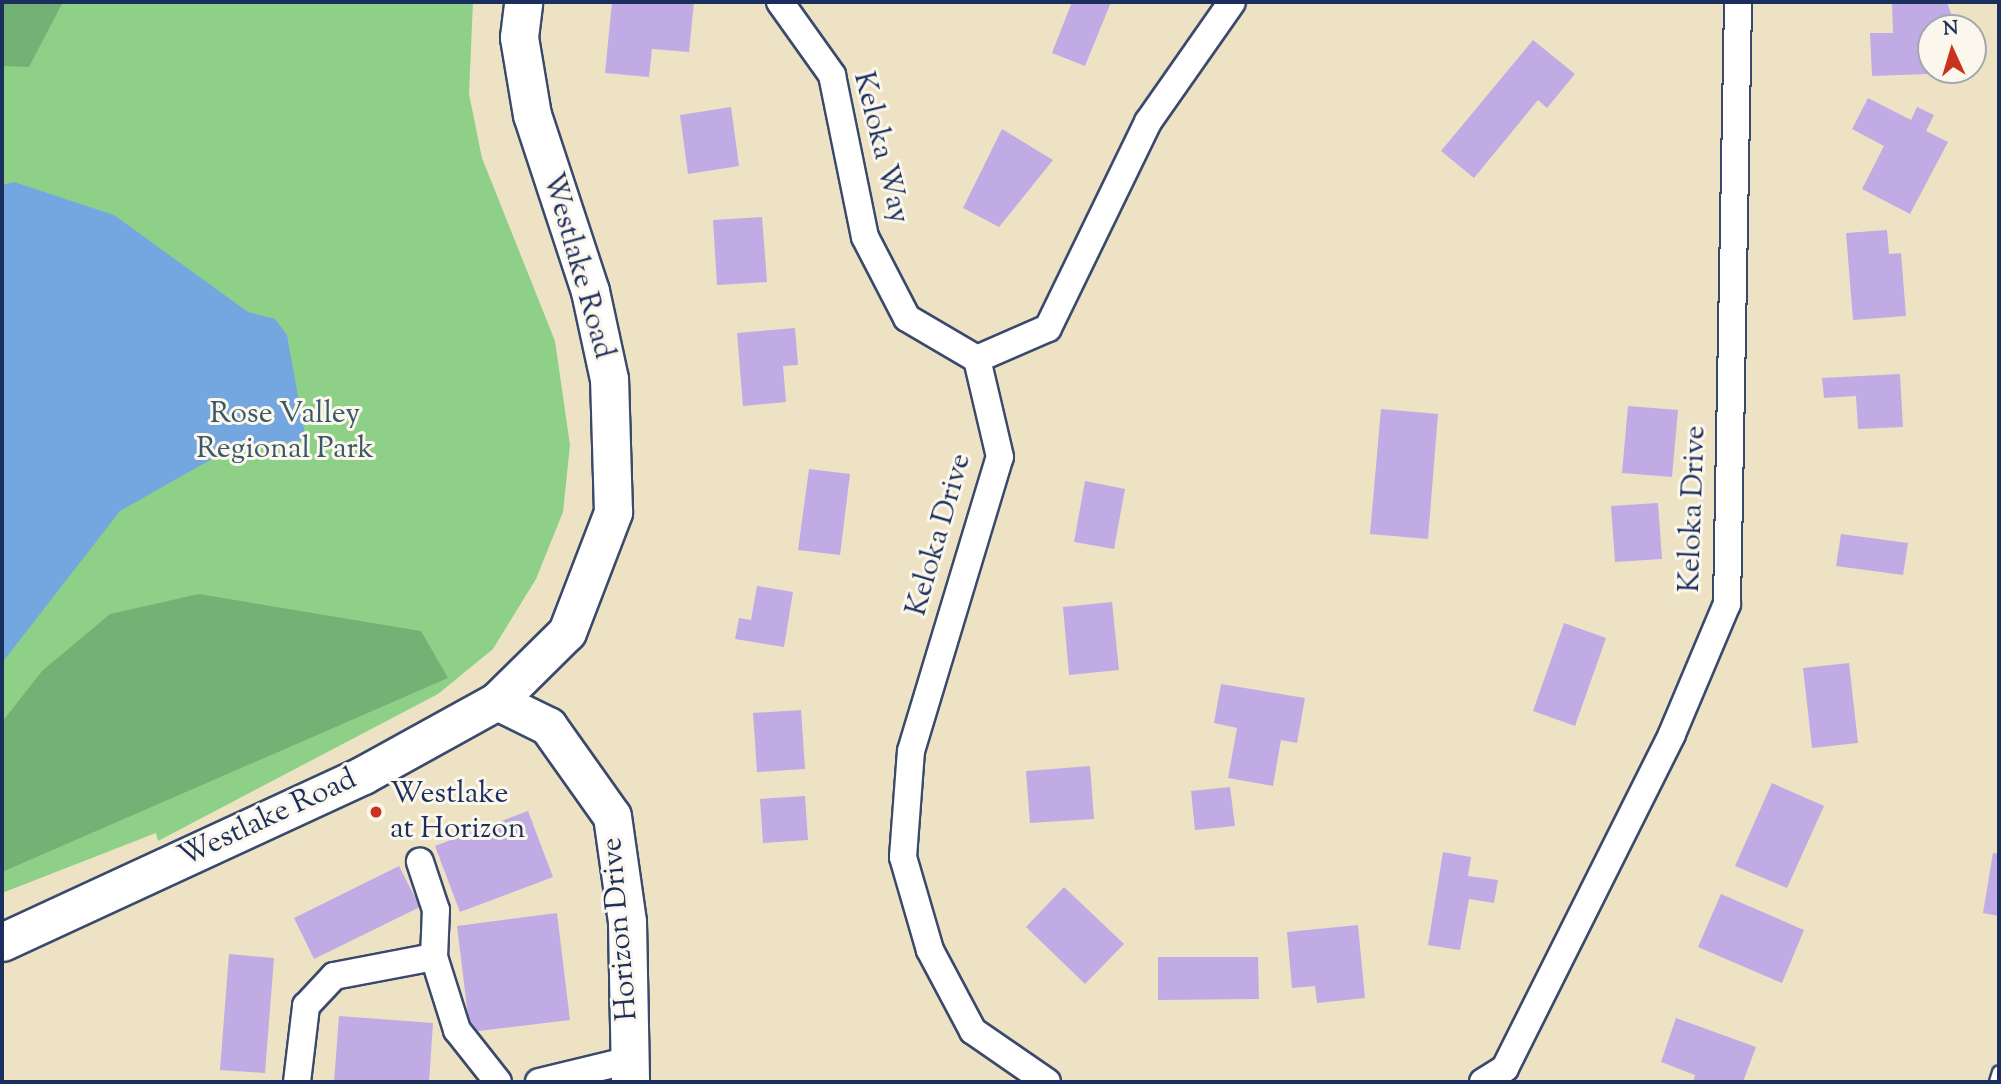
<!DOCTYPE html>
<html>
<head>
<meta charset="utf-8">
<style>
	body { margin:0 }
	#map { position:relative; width:2001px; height:1084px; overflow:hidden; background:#ede3c4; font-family:"Sorts Mill Goudy",serif }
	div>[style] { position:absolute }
	.green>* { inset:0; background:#8fd088 }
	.forest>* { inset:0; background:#73b274 }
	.water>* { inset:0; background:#74a7e0 }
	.building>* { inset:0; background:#c0abe5 }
	.roads { filter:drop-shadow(2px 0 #3a4a6d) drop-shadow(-2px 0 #3a4a6d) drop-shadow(0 2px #3a4a6d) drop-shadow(0 -2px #3a4a6d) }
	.lane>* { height:12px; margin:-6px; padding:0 6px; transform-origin:6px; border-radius:6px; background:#fff }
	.street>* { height:26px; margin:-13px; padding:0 13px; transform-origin:13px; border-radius:13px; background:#fff }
	.secondary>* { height:37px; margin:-18.5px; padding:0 18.5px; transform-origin:18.5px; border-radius:18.5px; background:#fff }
	.dots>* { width:19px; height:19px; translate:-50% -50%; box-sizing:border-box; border:4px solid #fbf7ec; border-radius:50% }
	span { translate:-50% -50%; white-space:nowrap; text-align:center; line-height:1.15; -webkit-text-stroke:6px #fbf7ec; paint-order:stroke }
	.street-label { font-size:30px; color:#1b2f5e }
	.park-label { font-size:30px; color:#385768 }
	.poi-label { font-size:30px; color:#1b2f5e }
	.left { translate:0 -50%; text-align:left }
	.frame { position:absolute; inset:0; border:4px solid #1b2f5e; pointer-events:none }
	.north { position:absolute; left:1917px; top:14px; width:70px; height:70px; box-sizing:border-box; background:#fbf7ec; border:2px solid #a1a7b3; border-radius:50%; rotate:356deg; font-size:19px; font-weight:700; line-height:28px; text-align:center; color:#1b2f5e }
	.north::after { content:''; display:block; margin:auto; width:24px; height:32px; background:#c8321e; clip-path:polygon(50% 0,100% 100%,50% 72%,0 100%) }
</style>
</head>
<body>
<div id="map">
	<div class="green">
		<div style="clip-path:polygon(2px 2px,473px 2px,469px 94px,482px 158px,555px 341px,570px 445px,563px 512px,536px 579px,493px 649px,438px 694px,158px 841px,156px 833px,2px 893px)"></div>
	</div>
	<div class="forest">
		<div style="clip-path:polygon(2px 2px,63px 2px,29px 67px,2px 66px)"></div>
		<div style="clip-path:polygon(199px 594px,421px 631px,448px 678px,2px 872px,2px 722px,42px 671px,110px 614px)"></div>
	</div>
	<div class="water">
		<div style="clip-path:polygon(14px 182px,114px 215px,248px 312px,275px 319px,287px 335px,306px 440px,226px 451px,120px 511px,2px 663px,2px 185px)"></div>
	</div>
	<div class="building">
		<div style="clip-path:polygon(612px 2px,694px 2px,689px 52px,652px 49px,649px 77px,605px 73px)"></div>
		<div style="clip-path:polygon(1072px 2px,1111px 2px,1085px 66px,1052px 53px)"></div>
		<div style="clip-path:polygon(1892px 2px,1947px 2px,1956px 28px,1931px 28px,1931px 70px,1958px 73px,1872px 76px,1870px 33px,1893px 33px)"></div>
		<div style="clip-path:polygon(1533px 40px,1575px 74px,1547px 108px,1538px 100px,1474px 178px,1441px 151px)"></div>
		<div style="clip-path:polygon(1868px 98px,1911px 120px,1917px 107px,1934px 115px,1926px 131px,1948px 142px,1910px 214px,1862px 189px,1884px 146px,1852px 129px)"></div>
		<div style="clip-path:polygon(731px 107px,739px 166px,688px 174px,680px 115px)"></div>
		<div style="clip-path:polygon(1002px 129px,1053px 160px,999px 227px,963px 208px)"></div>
		<div style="clip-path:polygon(762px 217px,767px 282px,717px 285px,713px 220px)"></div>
		<div style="clip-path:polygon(1887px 230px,1889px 254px,1901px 253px,1906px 316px,1853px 320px,1846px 233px)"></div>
		<div style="clip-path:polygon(795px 328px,798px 365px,783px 366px,786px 402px,743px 406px,737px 333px)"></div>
		<div style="clip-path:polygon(1900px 374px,1903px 427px,1858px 429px,1856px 396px,1824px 398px,1822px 378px)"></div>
		<div style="clip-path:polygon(1628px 406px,1678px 410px,1672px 477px,1622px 473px)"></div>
		<div style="clip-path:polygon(1381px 409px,1438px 414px,1428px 539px,1370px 534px)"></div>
		<div style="clip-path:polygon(809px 469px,850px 474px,840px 555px,798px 550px)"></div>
		<div style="clip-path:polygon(1085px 481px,1125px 489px,1114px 549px,1074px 542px)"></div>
		<div style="clip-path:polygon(1658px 503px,1662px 559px,1615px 562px,1611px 506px)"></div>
		<div style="clip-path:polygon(1841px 534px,1908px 543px,1903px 575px,1836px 566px)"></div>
		<div style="clip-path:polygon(757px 586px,793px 592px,784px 647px,735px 639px,739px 618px,751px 620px)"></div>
		<div style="clip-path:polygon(1112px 602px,1119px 670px,1069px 675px,1063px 607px)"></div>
		<div style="clip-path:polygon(1564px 623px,1606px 638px,1575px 726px,1533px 711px)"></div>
		<div style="clip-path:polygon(1849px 663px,1858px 743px,1812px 748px,1803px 668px)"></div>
		<div style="clip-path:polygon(1221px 684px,1305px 698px,1297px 743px,1281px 740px,1273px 786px,1228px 778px,1237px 728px,1214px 723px)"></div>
		<div style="clip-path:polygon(801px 710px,805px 769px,757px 772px,753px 713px)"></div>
		<div style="clip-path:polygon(1090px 766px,1094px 819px,1030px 823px,1026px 771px)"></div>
		<div style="clip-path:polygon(1772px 783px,1824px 806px,1787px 888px,1735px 866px)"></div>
		<div style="clip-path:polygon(1230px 787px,1235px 826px,1195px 830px,1191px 791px)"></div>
		<div style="clip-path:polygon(805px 796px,808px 840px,763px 843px,760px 799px)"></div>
		<div style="clip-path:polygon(528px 811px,553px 877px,460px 912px,435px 846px)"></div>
		<div style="clip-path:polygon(1443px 852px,1471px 857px,1468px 876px,1498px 880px,1494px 903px,1469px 899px,1460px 950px,1428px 945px)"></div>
		<div style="clip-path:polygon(1993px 853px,1999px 854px,1999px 916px,1983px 913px)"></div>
		<div style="clip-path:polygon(399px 866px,420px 907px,314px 959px,294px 918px)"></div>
		<div style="clip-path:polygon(1064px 887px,1124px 944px,1085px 984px,1026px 927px)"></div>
		<div style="clip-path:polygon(1721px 894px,1804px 930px,1782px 983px,1698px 947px)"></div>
		<div style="clip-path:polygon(557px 913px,570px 1020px,470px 1032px,457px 926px)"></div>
		<div style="clip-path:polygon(1358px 925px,1365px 998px,1317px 1003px,1315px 986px,1292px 988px,1287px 932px)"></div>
		<div style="clip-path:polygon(229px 954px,274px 958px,265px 1073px,220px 1070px)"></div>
		<div style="clip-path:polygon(1158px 957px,1258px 957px,1259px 999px,1158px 1000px)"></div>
		<div style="clip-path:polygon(339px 1016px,433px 1023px,429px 1082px,334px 1082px)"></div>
		<div style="clip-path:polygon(1676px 1018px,1756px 1047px,1743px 1082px,1693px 1082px,1695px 1075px,1661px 1062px)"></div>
	</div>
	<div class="roads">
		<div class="lane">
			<div style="left:1996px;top:1082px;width:10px;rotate:-73deg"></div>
		</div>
		<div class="street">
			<div style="left:780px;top:2px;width:90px;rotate:54.5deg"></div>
			<div style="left:832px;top:75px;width:165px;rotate:78.5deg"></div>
			<div style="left:865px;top:237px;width:91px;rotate:62.6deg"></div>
			<div style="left:907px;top:318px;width:81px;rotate:30.4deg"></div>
			<div style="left:434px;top:957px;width:77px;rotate:72.5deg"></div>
			<div style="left:457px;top:1030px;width:66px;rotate:51.7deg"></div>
			<div style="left:297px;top:1082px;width:77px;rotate:-83.2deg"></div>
			<div style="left:306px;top:1006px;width:41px;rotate:-47deg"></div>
			<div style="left:334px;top:976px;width:102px;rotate:-10.8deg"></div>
			<div style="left:434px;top:957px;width:47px;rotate:-87.6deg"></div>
			<div style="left:436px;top:910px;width:51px;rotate:-108.4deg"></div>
			<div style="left:539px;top:1082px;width:94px;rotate:-13.6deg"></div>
			<div style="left:1047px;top:1082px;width:90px;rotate:-145.4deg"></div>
			<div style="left:973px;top:1031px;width:92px;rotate:-118deg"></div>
			<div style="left:930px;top:950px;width:97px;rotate:-106.2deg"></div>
			<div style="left:903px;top:857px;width:106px;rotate:-85.7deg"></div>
			<div style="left:911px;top:751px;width:307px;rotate:-73.2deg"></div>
			<div style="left:1000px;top:457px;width:101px;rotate:-103.2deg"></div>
			<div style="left:977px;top:359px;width:77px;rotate:-23.6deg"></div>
			<div style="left:1048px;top:328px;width:229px;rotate:-64.1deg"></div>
			<div style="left:1148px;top:122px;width:146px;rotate:-55deg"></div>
			<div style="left:1483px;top:1082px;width:26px;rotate:-32deg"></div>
			<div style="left:1505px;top:1068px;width:373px;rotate:-63.4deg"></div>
			<div style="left:1672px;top:734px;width:141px;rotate:-67.1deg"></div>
			<div style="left:1727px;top:604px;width:602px;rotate:-88.95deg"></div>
		</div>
		<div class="secondary">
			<div style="left:497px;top:701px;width:57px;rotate:26.1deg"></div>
			<div style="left:548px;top:726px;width:110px;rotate:54.6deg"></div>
			<div style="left:612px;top:816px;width:107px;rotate:81.9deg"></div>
			<div style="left:627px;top:922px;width:160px;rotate:88.9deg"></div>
			<div style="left:2px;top:942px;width:398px;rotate:-24.8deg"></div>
			<div style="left:363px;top:775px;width:153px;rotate:-28.9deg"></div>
			<div style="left:497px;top:701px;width:98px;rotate:-44.6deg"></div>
			<div style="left:567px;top:632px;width:129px;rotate:-69deg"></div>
			<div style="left:613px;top:512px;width:133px;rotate:-91.7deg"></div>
			<div style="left:609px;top:379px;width:90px;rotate:-102.2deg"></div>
			<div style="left:590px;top:291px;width:185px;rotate:-108.2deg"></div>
			<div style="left:532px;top:115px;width:79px;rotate:-99.5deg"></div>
			<div style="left:519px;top:37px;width:35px;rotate:-83deg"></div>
		</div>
	</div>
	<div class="dots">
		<div style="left:376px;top:812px;background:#c8321e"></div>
	</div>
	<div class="street-label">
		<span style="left:880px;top:148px;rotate:76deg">Keloka Way</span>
		<span style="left:577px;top:266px;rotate:74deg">Westlake Road</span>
		<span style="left:1694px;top:509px;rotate:-88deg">Keloka Drive</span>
		<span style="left:940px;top:535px;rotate:-74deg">Keloka Drive</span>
		<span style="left:268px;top:819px;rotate:-25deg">Westlake Road</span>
		<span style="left:621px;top:929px;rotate:-95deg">Horizon Drive</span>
	</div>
	<div class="park-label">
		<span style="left:285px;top:432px">Rose Valley<br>Regional Park</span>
	</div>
	<div class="poi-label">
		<span class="left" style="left:390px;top:812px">Westlake<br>at Horizon</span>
	</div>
	<div class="frame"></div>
	<div class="north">N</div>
</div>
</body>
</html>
